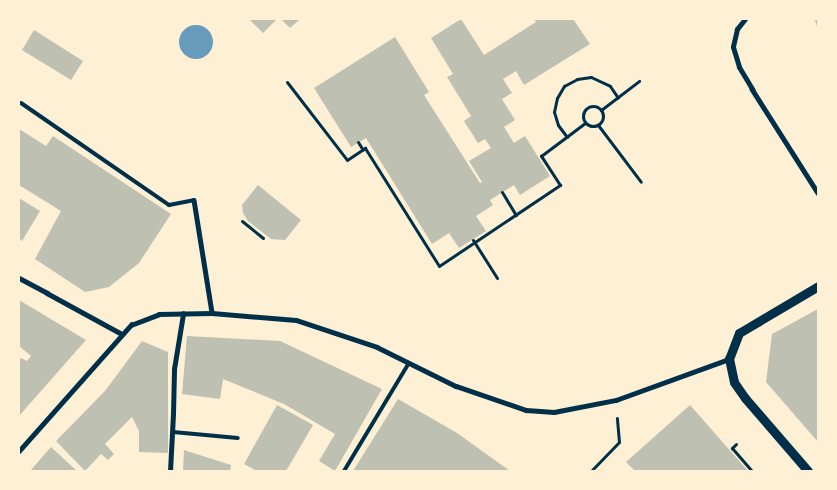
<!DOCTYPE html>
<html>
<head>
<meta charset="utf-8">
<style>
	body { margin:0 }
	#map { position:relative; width:837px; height:490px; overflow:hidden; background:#fdf0d5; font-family:Raleway,sans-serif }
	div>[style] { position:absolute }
	.water>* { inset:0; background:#669bbc }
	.round { border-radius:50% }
	.building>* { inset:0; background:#bec0b2 }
	.path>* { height:3px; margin:-1.5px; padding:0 1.5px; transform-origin:1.5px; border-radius:1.5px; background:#003049 }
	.path>.ring { margin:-1.5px; padding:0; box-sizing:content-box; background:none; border:3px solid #003049; border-radius:50% }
	.service>* { height:4px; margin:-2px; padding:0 2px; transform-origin:2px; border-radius:2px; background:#003049 }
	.pedestrian>* { height:4.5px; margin:-2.25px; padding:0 2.25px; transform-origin:2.25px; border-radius:2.25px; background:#003049 }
	.minor>* { height:5px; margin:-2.5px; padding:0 2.5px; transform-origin:2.5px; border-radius:2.5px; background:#003049 }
	.tertiary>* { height:9px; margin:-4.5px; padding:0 4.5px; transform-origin:4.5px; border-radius:4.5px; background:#003049 }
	span { translate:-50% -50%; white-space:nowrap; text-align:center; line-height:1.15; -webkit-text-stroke:5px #fdf0d5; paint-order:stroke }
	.frame { position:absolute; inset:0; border:20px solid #fdf0d5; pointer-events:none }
</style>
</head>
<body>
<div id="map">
	<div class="water">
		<div class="round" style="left:179px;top:25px;width:34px;height:34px"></div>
	</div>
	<div class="building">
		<div style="clip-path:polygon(249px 19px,277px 19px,263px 33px)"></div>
		<div style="clip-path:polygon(281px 19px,300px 19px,290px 28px)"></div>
		<div style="clip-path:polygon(461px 19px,484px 55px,536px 22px,534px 19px,573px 19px,590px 44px,524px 85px,516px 71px,503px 79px,512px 93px,502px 99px,515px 120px,504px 127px,514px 143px,525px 136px,550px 176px,520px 195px,514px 185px,490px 200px,493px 205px,476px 216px,486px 231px,459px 248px,449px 233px,432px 244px,366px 138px,351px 147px,314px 88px,395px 37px,429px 92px,424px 95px,480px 183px,482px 182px,469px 161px,491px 148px,485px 139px,478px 143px,464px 121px,471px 116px,447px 77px,453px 74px,431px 38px)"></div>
		<div style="clip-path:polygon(816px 19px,818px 19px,818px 30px,815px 20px)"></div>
		<div style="clip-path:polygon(34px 30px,83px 61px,71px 80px,22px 50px)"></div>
		<div style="clip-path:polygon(19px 129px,46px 146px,53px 136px,171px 214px,139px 263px,109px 287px,85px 292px,35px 259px,61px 211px,19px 185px)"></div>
		<div style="clip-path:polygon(258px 185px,301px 220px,285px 240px,271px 239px,248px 221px,243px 213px,242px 205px)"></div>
		<div style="clip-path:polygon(19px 198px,40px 211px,22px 241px,19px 239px)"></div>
		<div style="clip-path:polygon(19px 300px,86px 340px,19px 416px,19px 361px,21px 358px,27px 361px,31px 356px,19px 346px)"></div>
		<div style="clip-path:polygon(818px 309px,818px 442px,766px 382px,772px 334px)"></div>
		<div style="clip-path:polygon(187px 336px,280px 341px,382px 389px,335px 471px,319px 461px,335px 434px,284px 404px,223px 379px,220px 399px,182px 394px)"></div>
		<div style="clip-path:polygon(142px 341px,168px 352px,168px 453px,139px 452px,139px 431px,132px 417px,105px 444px,114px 454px,108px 460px,101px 454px,85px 471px,56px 441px,105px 391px)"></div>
		<div style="clip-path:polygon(398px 399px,457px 433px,510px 471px,353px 471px)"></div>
		<div style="clip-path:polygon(277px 405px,313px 425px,286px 471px,257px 471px,244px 464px)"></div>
		<div style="clip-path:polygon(690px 405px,748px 471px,635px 471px,626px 462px)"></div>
		<div style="clip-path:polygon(51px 447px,77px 471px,30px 471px)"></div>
		<div style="clip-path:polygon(184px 450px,231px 465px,230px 471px,183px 471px)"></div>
	</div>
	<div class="path">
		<div style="left:287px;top:82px;width:98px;rotate:52.4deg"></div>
		<div style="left:347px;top:160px;width:22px;rotate:-34deg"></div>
		<div style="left:365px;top:148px;width:139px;rotate:57.9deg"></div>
		<div style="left:439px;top:266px;width:146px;rotate:-33.8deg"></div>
		<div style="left:560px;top:185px;width:35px;rotate:-123deg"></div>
		<div style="left:541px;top:156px;width:55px;rotate:-36.9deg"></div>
		<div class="ring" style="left:583px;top:106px;width:17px;height:17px"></div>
		<div style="left:601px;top:110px;width:48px;rotate:-37.3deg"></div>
		<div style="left:598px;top:125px;width:71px;rotate:53deg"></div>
		<div style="left:567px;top:137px;width:15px;rotate:-127deg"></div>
		<div style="left:558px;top:125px;width:14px;rotate:-107deg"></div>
		<div style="left:554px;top:112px;width:14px;rotate:-78deg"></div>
		<div style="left:557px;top:98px;width:14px;rotate:-60deg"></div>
		<div style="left:564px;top:86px;width:15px;rotate:-28deg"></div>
		<div style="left:577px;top:79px;width:14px;rotate:-8deg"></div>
		<div style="left:591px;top:77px;width:21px;rotate:25deg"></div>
		<div style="left:610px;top:86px;width:14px;rotate:56deg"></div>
		<div style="left:358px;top:142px;width:9px;rotate:58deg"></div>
		<div style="left:502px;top:192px;width:27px;rotate:59deg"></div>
		<div style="left:242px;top:221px;width:27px;rotate:39deg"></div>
		<div style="left:473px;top:240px;width:45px;rotate:57.7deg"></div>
		<div style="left:736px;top:444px;width:6px;rotate:135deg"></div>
		<div style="left:732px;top:448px;width:30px;rotate:49deg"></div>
		<div style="left:591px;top:471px;width:40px;rotate:-46deg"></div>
		<div style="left:619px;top:442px;width:24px;rotate:-95deg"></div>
	</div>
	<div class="service">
		<div style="left:21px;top:103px;width:180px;rotate:34.6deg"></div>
		<div style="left:169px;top:205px;width:25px;rotate:-11deg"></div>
		<div style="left:173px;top:432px;width:65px;rotate:5.3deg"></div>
		<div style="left:344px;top:471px;width:126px;rotate:-59deg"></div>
	</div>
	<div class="pedestrian">
		<div style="left:752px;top:89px;width:123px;rotate:57.6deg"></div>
		<div style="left:194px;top:200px;width:114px;rotate:80.9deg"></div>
		<div style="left:47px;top:293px;width:85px;rotate:28.7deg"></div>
		<div style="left:173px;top:414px;width:45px;rotate:-88.7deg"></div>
		<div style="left:174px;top:369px;width:56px;rotate:-80.7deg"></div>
		<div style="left:19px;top:451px;width:169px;rotate:-48.4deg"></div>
		<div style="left:131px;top:325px;width:30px;rotate:-21deg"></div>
		<div style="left:159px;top:314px;width:53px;rotate:-1.1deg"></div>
		<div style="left:212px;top:313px;width:84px;rotate:4.8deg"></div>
		<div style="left:296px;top:320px;width:85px;rotate:18.4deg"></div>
		<div style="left:377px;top:347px;width:88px;rotate:26.3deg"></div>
		<div style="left:456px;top:386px;width:74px;rotate:18.9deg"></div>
		<div style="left:526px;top:410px;width:28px;rotate:4deg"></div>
		<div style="left:554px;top:412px;width:63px;rotate:-11deg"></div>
		<div style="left:616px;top:400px;width:120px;rotate:-19.9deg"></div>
	</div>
	<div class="minor">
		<div style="left:745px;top:19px;width:13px;rotate:129deg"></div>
		<div style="left:737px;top:29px;width:18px;rotate:103deg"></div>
		<div style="left:733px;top:47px;width:21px;rotate:73deg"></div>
		<div style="left:739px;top:67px;width:26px;rotate:59deg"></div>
		<div style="left:19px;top:278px;width:32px;rotate:28deg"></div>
		<div style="left:170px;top:471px;width:57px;rotate:-87deg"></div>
	</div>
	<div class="tertiary">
		<div style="left:808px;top:471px;width:96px;rotate:-130.8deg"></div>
		<div style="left:745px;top:398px;width:19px;rotate:-125deg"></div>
		<div style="left:734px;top:382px;width:24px;rotate:-102deg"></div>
		<div style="left:729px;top:359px;width:28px;rotate:-69deg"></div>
		<div style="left:739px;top:333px;width:92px;rotate:-30.7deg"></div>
	</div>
	<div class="frame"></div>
</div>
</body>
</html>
